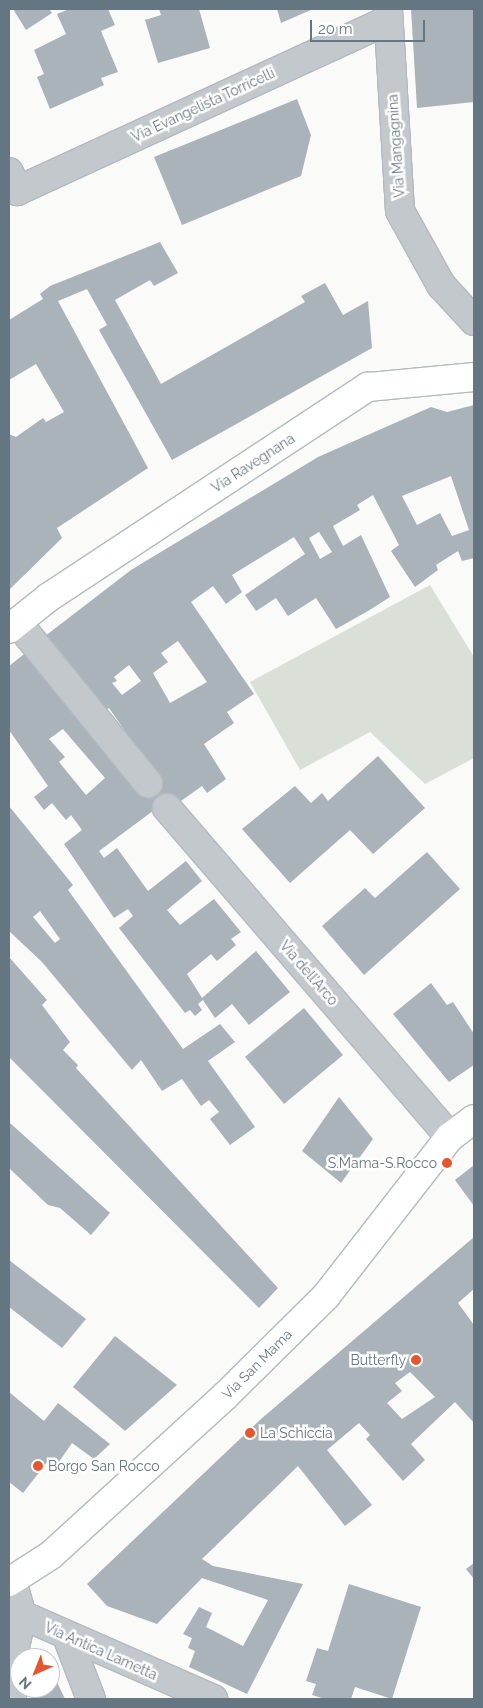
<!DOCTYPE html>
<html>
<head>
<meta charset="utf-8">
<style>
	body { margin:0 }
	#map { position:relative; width:483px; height:1708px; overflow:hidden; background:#fafaf8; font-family:Raleway,sans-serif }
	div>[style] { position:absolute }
	.green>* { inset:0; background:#dadfd7 }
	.building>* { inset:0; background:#aab3b9 }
	.roads { filter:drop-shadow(1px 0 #b3babf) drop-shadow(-1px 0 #b3babf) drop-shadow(0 1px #b3babf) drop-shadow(0 -1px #b3babf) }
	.street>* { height:28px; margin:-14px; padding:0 14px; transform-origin:14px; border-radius:14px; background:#c3c8cc }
	.secondary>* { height:28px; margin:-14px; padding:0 14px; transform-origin:14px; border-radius:14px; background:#fff }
	.dots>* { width:14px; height:14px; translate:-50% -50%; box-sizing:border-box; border:2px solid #fff; border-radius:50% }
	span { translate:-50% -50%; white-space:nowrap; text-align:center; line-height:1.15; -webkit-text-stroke:5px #fff; paint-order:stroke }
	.street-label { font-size:14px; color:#657683 }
	.poi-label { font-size:14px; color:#657683 }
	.right { translate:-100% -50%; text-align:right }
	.left { translate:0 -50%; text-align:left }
	.frame { position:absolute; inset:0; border:10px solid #657683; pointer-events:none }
	.north { position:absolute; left:10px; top:1648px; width:50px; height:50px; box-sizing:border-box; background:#fff; border:1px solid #c1c8cd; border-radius:50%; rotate:224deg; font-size:14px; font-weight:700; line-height:20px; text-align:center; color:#657683 }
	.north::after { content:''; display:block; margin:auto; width:18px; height:22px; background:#e4572e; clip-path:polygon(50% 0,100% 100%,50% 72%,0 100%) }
	.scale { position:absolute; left:310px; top:20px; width:115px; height:22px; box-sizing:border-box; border:2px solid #657683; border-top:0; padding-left:6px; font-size:15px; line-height:18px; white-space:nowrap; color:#657683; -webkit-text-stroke:4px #fff; paint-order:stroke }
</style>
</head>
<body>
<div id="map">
	<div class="green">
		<div style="clip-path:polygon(430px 585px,474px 657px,474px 758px,425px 784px,370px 732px,300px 770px,250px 682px)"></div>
	</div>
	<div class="building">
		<div style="clip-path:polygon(13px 9px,49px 9px,52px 13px,26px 30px)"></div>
		<div style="clip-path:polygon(69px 9px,108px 9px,115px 25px,101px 31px,118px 72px,101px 78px,104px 85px,50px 109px,37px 77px,44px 74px,34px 50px,66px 34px,57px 14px)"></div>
		<div style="clip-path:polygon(159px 9px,199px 9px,210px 48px,158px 63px,145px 20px,161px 15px)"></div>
		<div style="clip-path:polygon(277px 9px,313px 9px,281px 23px)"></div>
		<div style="clip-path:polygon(411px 9px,474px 9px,474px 102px,417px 108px)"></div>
		<div style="clip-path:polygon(297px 99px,311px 135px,301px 176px,182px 225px,154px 157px)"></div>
		<div style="clip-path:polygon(160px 242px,178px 273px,154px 286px,150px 280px,115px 300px,161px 384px,305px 302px,301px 296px,325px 283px,343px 315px,368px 301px,372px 348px,172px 460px,99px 330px,107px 325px,87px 289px,58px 301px,148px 468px,57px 528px,62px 538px,9px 590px,9px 434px,16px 437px,43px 418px,46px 422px,64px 412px,36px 364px,9px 380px,9px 320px,43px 299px,40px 294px,50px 286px)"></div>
		<div style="clip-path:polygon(evenodd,474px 405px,474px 558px,462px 561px,458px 551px,436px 565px,438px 570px,415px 587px,391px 551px,399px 545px,373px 495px,357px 505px,360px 510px,333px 526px,343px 546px,361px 535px,390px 597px,368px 611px,336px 629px,316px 598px,288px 616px,276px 598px,256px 611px,245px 595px,305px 554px,294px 537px,232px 575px,242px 592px,226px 604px,213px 586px,191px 602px,254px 694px,227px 712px,234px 723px,204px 744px,226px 779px,207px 793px,202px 786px,174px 806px,169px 799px,99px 851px,104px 858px,117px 848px,148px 891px,186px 861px,202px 881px,167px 910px,180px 925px,214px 899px,241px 932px,231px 939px,236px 945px,217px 961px,211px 954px,187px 974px,202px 998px,256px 951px,290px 992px,249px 1025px,232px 1004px,215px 1018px,203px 1000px,198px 1004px,202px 1010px,195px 1016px,190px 1010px,185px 1013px,119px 928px,133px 916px,128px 909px,114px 918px,64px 844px,82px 830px,71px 815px,66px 820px,52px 803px,44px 810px,34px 797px,48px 786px,9px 730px,9px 666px,28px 651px,158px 778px,109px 708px,98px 714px,40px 640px,131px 570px,318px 457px,431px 407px,447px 412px,474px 405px,451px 476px,469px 530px,452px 536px,440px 513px,417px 525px,402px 496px,451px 476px,474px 405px,319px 532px,332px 552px,320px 559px,309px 538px,319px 532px,474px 405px,178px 641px,207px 682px,170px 703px,153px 673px,168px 662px,161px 653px,178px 641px,474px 405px,129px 665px,141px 681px,122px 695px,112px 683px,117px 681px,114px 677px,129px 665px,474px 405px,63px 729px,105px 778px,86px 795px,59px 762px,65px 757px,49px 739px,63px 729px)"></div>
		<div style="clip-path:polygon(378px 756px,425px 808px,373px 854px,350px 830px,290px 883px,242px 829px,295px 786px,311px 803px,322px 793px,328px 801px)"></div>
		<div style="clip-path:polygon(evenodd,9px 806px,73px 885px,68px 890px,183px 1049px,220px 1024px,235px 1042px,208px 1061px,255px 1127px,230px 1145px,210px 1119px,219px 1112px,209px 1100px,201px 1106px,182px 1079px,162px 1091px,141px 1060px,132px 1070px,42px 962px,9px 931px,9px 806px,40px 911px,60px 939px,55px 943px,33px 917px,40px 911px)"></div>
		<div style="clip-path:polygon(427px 852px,460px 889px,364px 975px,322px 926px,365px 888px,375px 898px)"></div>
		<div style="clip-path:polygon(9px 957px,47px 1000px,42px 1005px,70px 1042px,63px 1050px,78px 1065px,76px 1068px,278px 1288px,259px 1308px,9px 1057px)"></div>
		<div style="clip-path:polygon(431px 983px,447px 1005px,453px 1002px,474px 1034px,474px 1065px,449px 1082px,393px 1014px)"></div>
		<div style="clip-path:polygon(304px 1008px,343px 1055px,284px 1104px,245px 1057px)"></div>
		<div style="clip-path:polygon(339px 1097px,373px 1139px,341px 1183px,302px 1151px)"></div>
		<div style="clip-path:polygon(10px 1123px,110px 1213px,91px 1235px,60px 1208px,48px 1205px,9px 1168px)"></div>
		<div style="clip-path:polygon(474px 1165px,474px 1206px,455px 1180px)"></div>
		<div style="clip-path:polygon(evenodd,474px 1237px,474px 1289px,458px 1303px,474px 1325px,474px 1423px,455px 1402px,411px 1444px,425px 1460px,403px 1481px,366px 1439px,370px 1435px,359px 1423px,327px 1450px,372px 1505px,345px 1526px,298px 1466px,202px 1559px,213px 1566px,303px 1584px,247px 1694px,189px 1667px,195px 1651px,188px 1648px,192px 1638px,183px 1634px,199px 1607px,212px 1613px,206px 1627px,243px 1646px,268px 1600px,202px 1578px,157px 1624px,107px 1606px,87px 1584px,261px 1419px,474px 1237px,410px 1372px,435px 1397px,402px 1419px,387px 1403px,402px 1391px,395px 1383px,410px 1372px)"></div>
		<div style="clip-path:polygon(9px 1260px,86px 1319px,62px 1348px,9px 1307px)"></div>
		<div style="clip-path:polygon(115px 1336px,177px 1385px,125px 1431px,73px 1387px)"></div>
		<div style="clip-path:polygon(9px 1392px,44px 1421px,58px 1403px,110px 1444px,94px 1459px,72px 1443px,56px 1466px,48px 1461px,23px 1493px,9px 1482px)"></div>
		<div style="clip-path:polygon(474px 1563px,474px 1579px,466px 1569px)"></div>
		<div style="clip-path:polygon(349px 1584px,421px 1607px,392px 1699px,355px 1687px,351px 1699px,325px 1699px,312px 1695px,316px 1684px,306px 1681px,317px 1648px,328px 1651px)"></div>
		<div style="clip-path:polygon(56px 1680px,65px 1699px,32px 1699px,29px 1688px,50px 1688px,50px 1682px)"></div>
	</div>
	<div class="roads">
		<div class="street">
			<div style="left:388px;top:9px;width:202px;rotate:86.6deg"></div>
			<div style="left:400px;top:211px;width:85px;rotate:61deg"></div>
			<div style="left:441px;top:285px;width:49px;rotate:47.5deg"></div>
			<div style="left:9px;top:172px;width:21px;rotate:67deg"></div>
			<div style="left:17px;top:191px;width:409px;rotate:-24.7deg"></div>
			<div style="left:17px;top:622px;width:208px;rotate:50.9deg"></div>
			<div style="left:167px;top:808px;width:434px;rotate:49.3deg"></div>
			<div style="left:12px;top:1581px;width:35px;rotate:74deg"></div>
			<div style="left:22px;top:1615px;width:209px;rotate:23.7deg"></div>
			<div style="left:68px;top:1639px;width:64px;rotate:69deg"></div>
			<div style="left:12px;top:1699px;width:38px;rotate:-90deg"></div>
			<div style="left:12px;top:1661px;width:47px;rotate:-77.7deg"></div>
		</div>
		<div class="secondary">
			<div style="left:9px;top:629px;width:51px;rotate:-38.7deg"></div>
			<div style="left:49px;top:597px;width:382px;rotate:-33.4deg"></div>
			<div style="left:368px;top:387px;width:106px;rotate:-5.4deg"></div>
			<div style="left:9px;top:1582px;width:50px;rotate:-32.7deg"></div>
			<div style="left:51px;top:1555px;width:237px;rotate:-42.4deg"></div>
			<div style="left:226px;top:1395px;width:141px;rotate:-44.7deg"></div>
			<div style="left:326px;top:1296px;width:202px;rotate:-52.1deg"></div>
			<div style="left:450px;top:1137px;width:30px;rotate:-37deg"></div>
		</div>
	</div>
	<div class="dots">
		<div style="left:447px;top:1163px;background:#e4572e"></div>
		<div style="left:416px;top:1360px;background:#e4572e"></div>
		<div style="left:250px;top:1433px;background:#e4572e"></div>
		<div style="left:38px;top:1466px;background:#e4572e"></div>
	</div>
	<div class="street-label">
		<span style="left:203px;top:105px;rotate:-25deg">Via Evangelista Torricelli</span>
		<span style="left:396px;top:146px;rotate:-94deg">Via Mangagnina</span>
		<span style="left:253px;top:463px;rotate:-33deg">Via Ravegnana</span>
		<span style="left:309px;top:973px;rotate:49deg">Via dell'Arco</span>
		<span style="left:257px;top:1364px;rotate:-45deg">Via San Mama</span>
		<span style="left:101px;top:1651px;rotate:24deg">Via Antica Lametta</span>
	</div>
	<div class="poi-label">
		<span class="right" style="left:437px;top:1163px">S.Mama-S.Rocco</span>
		<span class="right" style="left:406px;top:1360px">Butterfly</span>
		<span class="left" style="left:260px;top:1433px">La Schiccia</span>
		<span class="left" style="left:48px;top:1466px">Borgo San Rocco</span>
	</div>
	<div class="frame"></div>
	<div class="north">N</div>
	<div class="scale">20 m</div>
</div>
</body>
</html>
